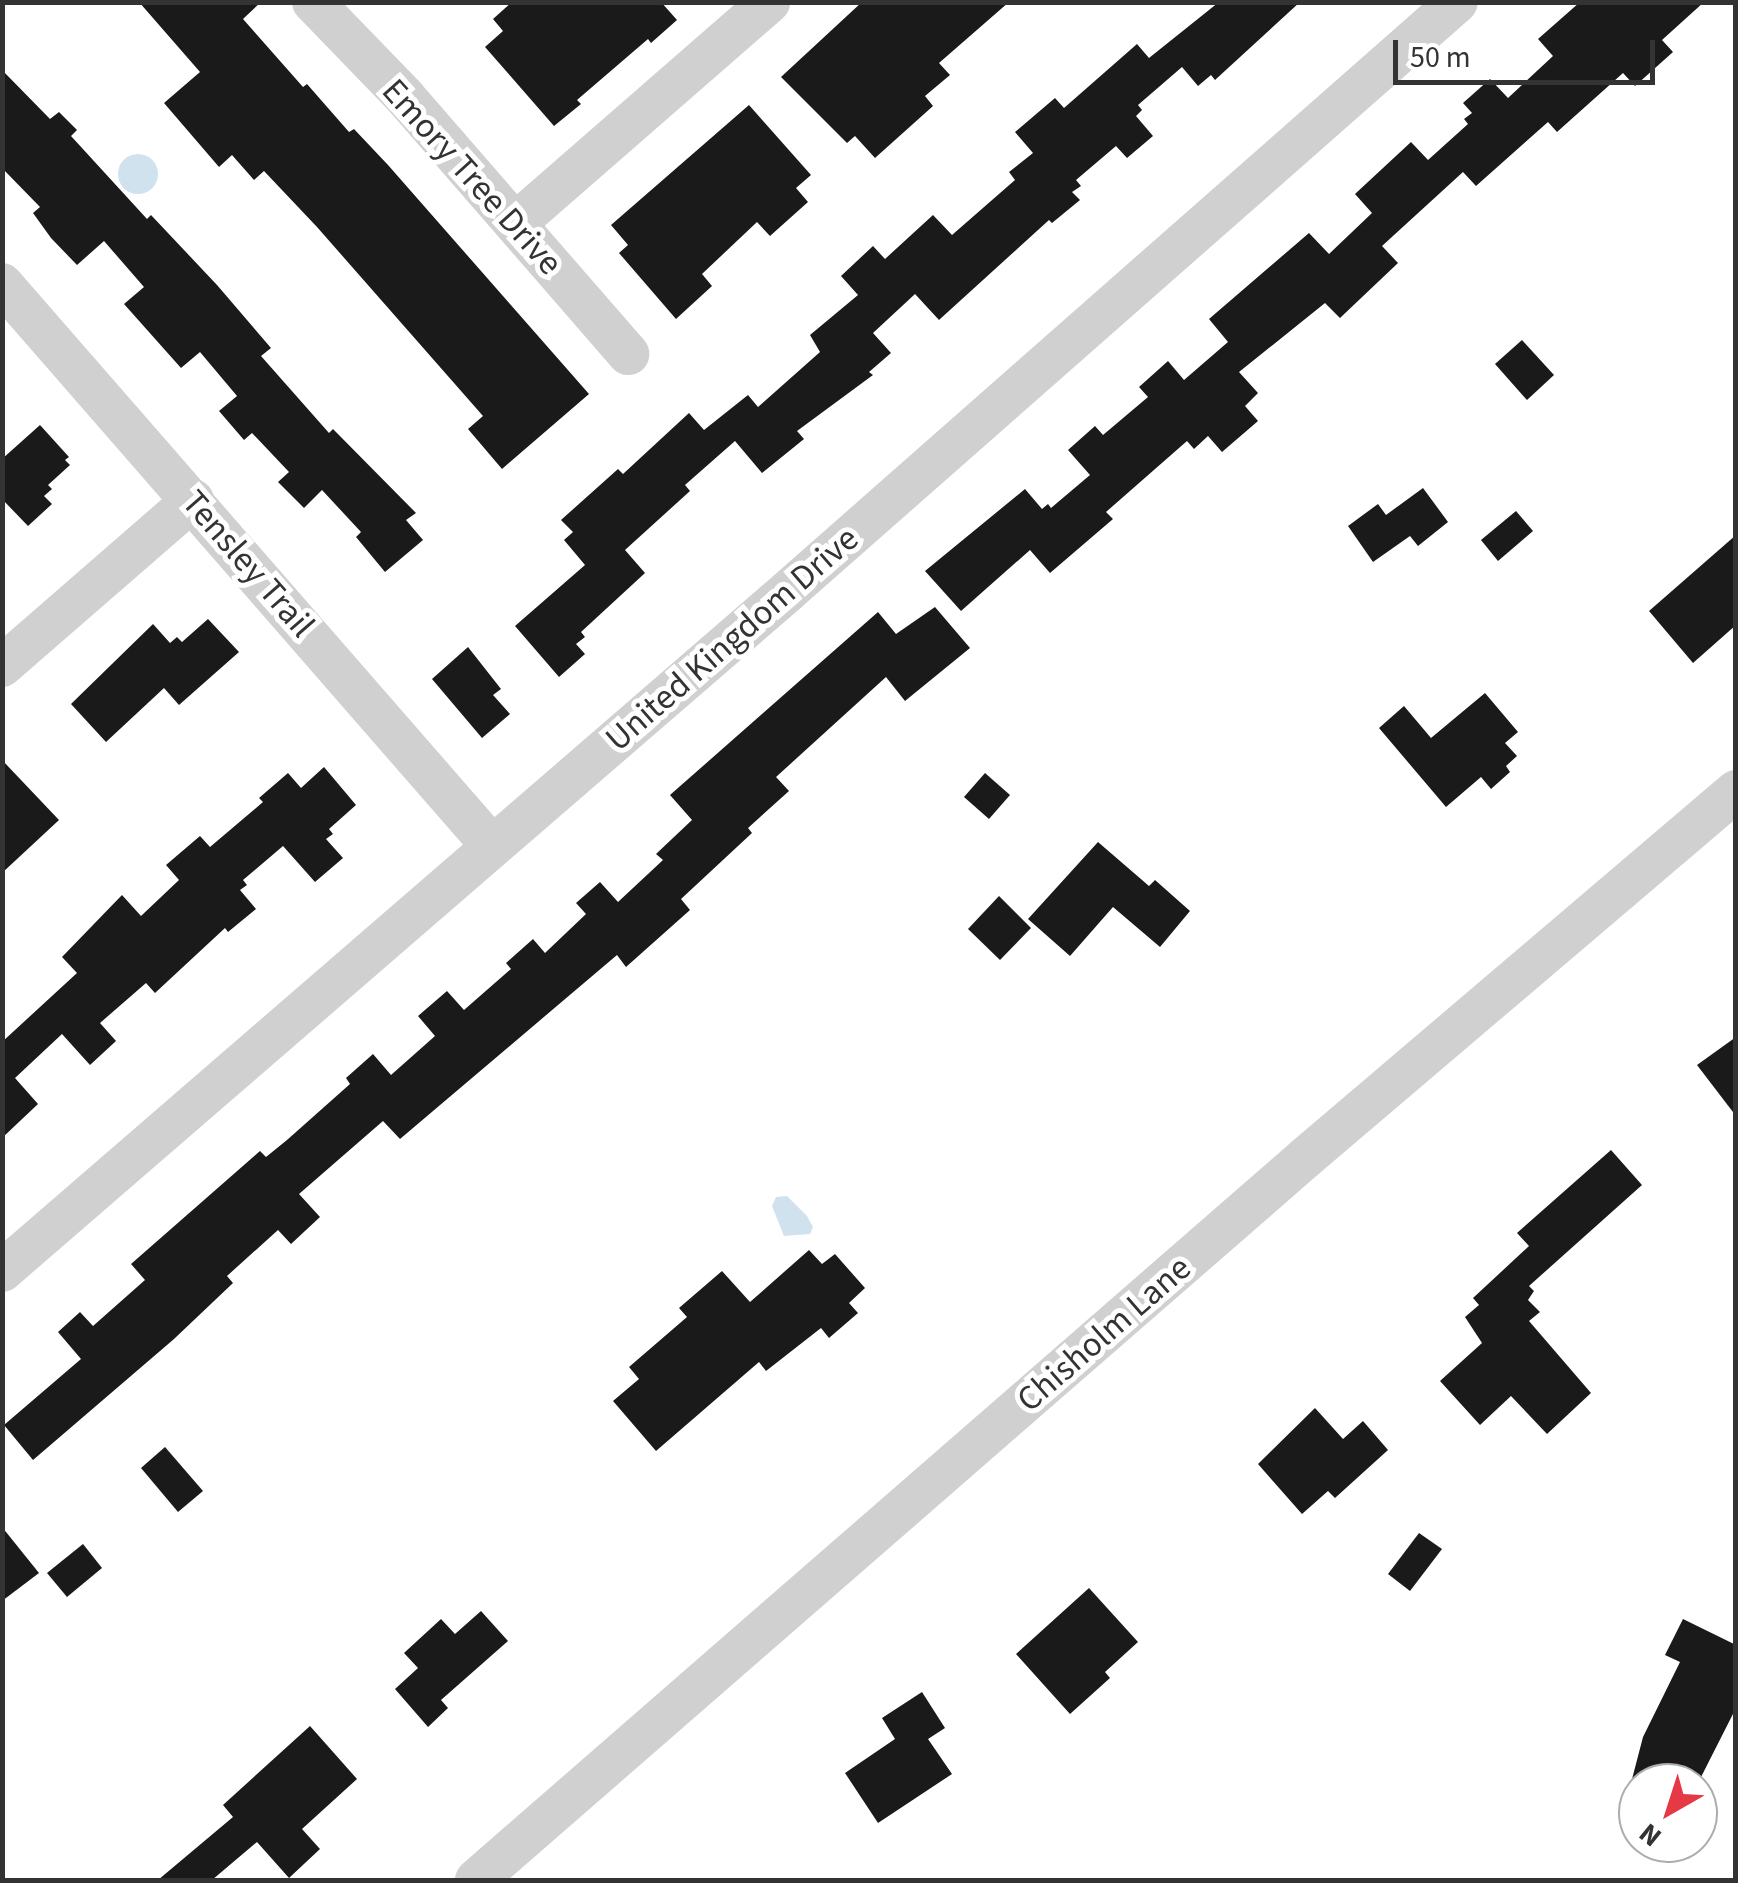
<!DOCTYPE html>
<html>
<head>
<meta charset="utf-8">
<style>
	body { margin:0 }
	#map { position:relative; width:1738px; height:1883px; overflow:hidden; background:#fff; font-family:"Source Sans 3",sans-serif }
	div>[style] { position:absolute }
	.water>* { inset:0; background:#cfe2ee }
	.round { border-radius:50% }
	.building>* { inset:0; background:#1a1a1a }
	.minor>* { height:42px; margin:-21px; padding:0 21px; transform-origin:21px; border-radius:21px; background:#d0d0d0 }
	span { translate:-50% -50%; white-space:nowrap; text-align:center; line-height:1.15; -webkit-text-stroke:10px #fff; paint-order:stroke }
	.street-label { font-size:35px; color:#333 }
	.frame { position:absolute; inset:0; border:5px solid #333; pointer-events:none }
	.north { position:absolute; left:1618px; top:1763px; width:100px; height:100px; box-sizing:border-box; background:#fff; border:2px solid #adadad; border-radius:50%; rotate:219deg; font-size:28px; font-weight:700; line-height:40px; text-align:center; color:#333 }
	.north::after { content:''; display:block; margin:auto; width:35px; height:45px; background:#e63946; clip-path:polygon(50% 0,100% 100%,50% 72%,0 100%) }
	.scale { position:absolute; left:1393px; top:40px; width:262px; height:45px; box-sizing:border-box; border:5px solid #333; border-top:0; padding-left:12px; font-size:30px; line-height:35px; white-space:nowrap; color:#333; -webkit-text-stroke:8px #fff; paint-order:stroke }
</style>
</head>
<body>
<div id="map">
	<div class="water">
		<div class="round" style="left:118px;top:154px;width:40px;height:40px"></div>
		<div style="clip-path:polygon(787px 1196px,807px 1216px,813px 1227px,810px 1234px,784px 1236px,772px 1206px,776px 1197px)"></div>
	</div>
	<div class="building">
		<div style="clip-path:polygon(139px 2px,261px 2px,243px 19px,303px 87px,307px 84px,349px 132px,354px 129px,388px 165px,589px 394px,502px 469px,468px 429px,483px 416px,317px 227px,264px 171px,254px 180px,232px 155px,219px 167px,164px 103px,200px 72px)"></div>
		<div style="clip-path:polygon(512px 2px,661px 2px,677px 20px,651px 43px,648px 39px,577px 100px,581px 104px,554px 126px,485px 47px,503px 31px,493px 19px)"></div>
		<div style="clip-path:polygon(862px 2px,1009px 2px,939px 63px,950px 75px,925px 96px,933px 106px,875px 158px,855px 136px,847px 143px,781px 77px)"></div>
		<div style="clip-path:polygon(1219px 2px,1300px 2px,1215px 80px,1211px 75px,1198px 86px,1182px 67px,1138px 105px,1142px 110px,1136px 116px,1153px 136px,1127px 158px,1116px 146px,1076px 180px,1081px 186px,1072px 192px,1080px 200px,1052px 223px,1049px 220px,939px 320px,915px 294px,873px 333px,891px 353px,869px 372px,873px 375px,797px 431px,804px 439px,762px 473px,735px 441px,685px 485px,690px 491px,625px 550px,645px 573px,581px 632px,585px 637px,576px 644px,585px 654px,559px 677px,515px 626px,585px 565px,564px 540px,573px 532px,561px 520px,618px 469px,623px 474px,689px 413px,704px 430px,748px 395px,758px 407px,820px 352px,810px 335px,858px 295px,841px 276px,873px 246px,885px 259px,933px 215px,952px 235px,1015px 180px,1009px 172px,1033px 153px,1015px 132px,1055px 98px,1064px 108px,1137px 44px,1149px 58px)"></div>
		<div style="clip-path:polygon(1580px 2px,1704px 2px,1662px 40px,1673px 52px,1635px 86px,1623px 73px,1557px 132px,1548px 122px,1476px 186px,1463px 172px,1382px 246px,1398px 263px,1340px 318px,1325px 303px,1239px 372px,1258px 393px,1245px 406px,1258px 421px,1222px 452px,1208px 436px,1194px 449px,1187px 441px,1106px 512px,1113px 519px,1050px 573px,1030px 550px,961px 611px,925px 571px,1025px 489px,1042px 509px,1048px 504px,1051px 508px,1090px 475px,1068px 450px,1095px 426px,1103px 435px,1148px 397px,1139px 387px,1168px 361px,1184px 380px,1228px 342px,1209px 319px,1309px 233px,1329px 254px,1372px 213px,1355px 194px,1411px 142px,1428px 160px,1468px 124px,1464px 119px,1472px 113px,1463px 103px,1490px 79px,1508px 98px,1553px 56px,1538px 39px)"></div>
		<div style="clip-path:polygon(2px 70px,50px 119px,59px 112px,77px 130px,71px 136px,147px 219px,151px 215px,217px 285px,271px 348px,261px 356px,329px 433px,333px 429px,416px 513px,406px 520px,423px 540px,385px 572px,356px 537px,361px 532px,322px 490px,304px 508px,278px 482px,289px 472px,252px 433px,244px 440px,219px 411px,237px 396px,200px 352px,181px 368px,124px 304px,144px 287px,104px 241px,77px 265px,51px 238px,33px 213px,40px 207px,2px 168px)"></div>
		<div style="clip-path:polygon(749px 105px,811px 175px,796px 188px,808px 202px,770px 236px,757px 222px,702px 274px,712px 286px,676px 319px,619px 253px,628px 245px,611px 225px)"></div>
		<div style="clip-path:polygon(1522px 340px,1554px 375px,1527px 400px,1495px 364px)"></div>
		<div style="clip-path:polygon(40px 425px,69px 457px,65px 460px,70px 465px,48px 485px,52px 489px,44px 496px,52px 504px,28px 526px,2px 499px,2px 459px)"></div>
		<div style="clip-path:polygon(1423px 488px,1448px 522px,1418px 546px,1410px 536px,1373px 562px,1348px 526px,1378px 504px,1386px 515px)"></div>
		<div style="clip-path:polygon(1516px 511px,1533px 531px,1498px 561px,1481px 540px)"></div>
		<div style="clip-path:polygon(1736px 535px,1736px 625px,1693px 663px,1649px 611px)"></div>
		<div style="clip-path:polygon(935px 607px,970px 648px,905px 701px,886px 677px,776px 777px,789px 791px,748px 828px,752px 833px,681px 899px,690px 910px,626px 967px,617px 955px,400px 1139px,383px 1121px,299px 1194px,320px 1217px,291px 1244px,278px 1230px,227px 1276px,233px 1283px,174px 1339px,33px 1460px,4px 1425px,81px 1359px,58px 1332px,80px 1312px,93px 1326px,145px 1280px,131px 1264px,260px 1151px,266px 1157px,287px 1140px,350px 1084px,346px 1078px,373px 1054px,391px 1075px,435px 1036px,418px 1016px,447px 991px,464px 1010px,511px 969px,506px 963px,533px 939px,545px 953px,586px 914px,576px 903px,600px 882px,618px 902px,663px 860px,656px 854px,692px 820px,670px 795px,878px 612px,896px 634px)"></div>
		<div style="clip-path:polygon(208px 619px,239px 652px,179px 705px,164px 688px,106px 742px,71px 704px,153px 624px,170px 643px,177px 637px,182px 642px)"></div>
		<div style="clip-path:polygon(468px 647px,501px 689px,493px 695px,510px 714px,482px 738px,432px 679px)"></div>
		<div style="clip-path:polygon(1485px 693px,1518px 732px,1505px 743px,1517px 756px,1506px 766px,1510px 772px,1491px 789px,1481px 777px,1446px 807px,1379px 728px,1404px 706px,1431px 738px)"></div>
		<div style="clip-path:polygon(2px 760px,59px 820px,2px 873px)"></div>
		<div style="clip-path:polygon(324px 767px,356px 805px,329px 829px,333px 834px,326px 839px,343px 858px,315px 882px,283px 846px,243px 880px,247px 885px,240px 890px,256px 909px,228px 932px,225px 928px,155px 993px,146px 983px,100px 1023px,116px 1041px,90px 1065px,62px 1034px,15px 1078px,38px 1104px,2px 1138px,2px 1042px,77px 973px,62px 957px,122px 895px,141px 916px,179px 880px,166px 865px,200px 836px,210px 847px,263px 802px,259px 798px,288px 773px,301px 788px)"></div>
		<div style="clip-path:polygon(985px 773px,1010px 795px,989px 819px,964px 797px)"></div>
		<div style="clip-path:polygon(1098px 842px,1149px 886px,1155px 880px,1190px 911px,1160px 947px,1113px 907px,1070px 956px,1028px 919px)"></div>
		<div style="clip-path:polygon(999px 896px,1031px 928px,1000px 960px,968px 929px)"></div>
		<div style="clip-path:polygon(1736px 1037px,1736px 1116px,1697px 1065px)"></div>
		<div style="clip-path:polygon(1611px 1150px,1642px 1185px,1529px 1286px,1534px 1291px,1528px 1300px,1540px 1312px,1529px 1321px,1591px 1393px,1547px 1434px,1511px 1396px,1480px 1425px,1440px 1381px,1482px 1343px,1465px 1317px,1479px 1305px,1473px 1298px,1529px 1246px,1517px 1233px)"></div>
		<div style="clip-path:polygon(809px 1250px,822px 1264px,835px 1254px,865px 1288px,849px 1303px,858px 1313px,829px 1338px,821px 1328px,766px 1371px,759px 1362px,656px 1451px,613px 1401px,639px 1379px,629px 1367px,687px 1317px,679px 1308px,722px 1271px,750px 1302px)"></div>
		<div style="clip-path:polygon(1315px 1408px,1343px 1439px,1363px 1421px,1388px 1450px,1335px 1498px,1328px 1491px,1302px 1514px,1258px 1464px)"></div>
		<div style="clip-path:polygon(165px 1447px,203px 1491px,178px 1512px,141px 1468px)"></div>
		<div style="clip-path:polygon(2px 1527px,39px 1573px,2px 1601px)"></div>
		<div style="clip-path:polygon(1419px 1533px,1442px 1549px,1410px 1591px,1388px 1574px)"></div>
		<div style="clip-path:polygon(83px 1544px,102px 1568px,67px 1597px,47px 1573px)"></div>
		<div style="clip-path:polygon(1089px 1588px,1138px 1642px,1105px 1672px,1110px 1678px,1070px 1714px,1016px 1654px)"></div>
		<div style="clip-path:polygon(481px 1611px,508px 1641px,441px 1700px,448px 1708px,428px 1727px,395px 1689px,418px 1668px,404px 1653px,441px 1619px,455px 1634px)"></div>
		<div style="clip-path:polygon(1683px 1619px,1736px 1645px,1736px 1708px,1698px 1783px,1631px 1783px,1643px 1737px,1680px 1662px,1665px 1655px)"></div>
		<div style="clip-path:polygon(922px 1692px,945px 1728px,928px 1739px,952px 1774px,878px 1823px,845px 1773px,895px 1739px,882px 1718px)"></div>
		<div style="clip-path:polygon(310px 1726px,357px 1779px,302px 1829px,320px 1849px,289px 1878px,257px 1842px,212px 1880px,158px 1880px,233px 1817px,223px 1805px)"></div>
	</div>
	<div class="minor">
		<div style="left:313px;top:2px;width:131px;rotate:45.9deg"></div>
		<div style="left:404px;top:96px;width:342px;rotate:49deg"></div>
		<div style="left:516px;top:223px;width:336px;rotate:-41.1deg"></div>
		<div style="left:2px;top:284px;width:744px;rotate:48.92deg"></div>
		<div style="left:2px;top:666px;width:253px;rotate:-41deg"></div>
		<div style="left:2px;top:1271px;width:1039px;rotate:-40.86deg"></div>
		<div style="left:788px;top:591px;width:891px;rotate:-41.36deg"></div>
		<div style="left:476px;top:1880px;width:1099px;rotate:-41.05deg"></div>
		<div style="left:1305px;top:1158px;width:566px;rotate:-40.41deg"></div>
	</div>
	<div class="street-label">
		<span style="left:472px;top:177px;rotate:48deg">Emory Tree Drive</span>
		<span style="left:248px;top:564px;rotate:49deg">Tensley Trail</span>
		<span style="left:732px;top:639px;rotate:-41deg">United Kingdom Drive</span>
		<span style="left:1104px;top:1334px;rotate:-41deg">Chisholm Lane</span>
	</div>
	<div class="frame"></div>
	<div class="north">N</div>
	<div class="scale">50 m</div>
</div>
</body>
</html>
